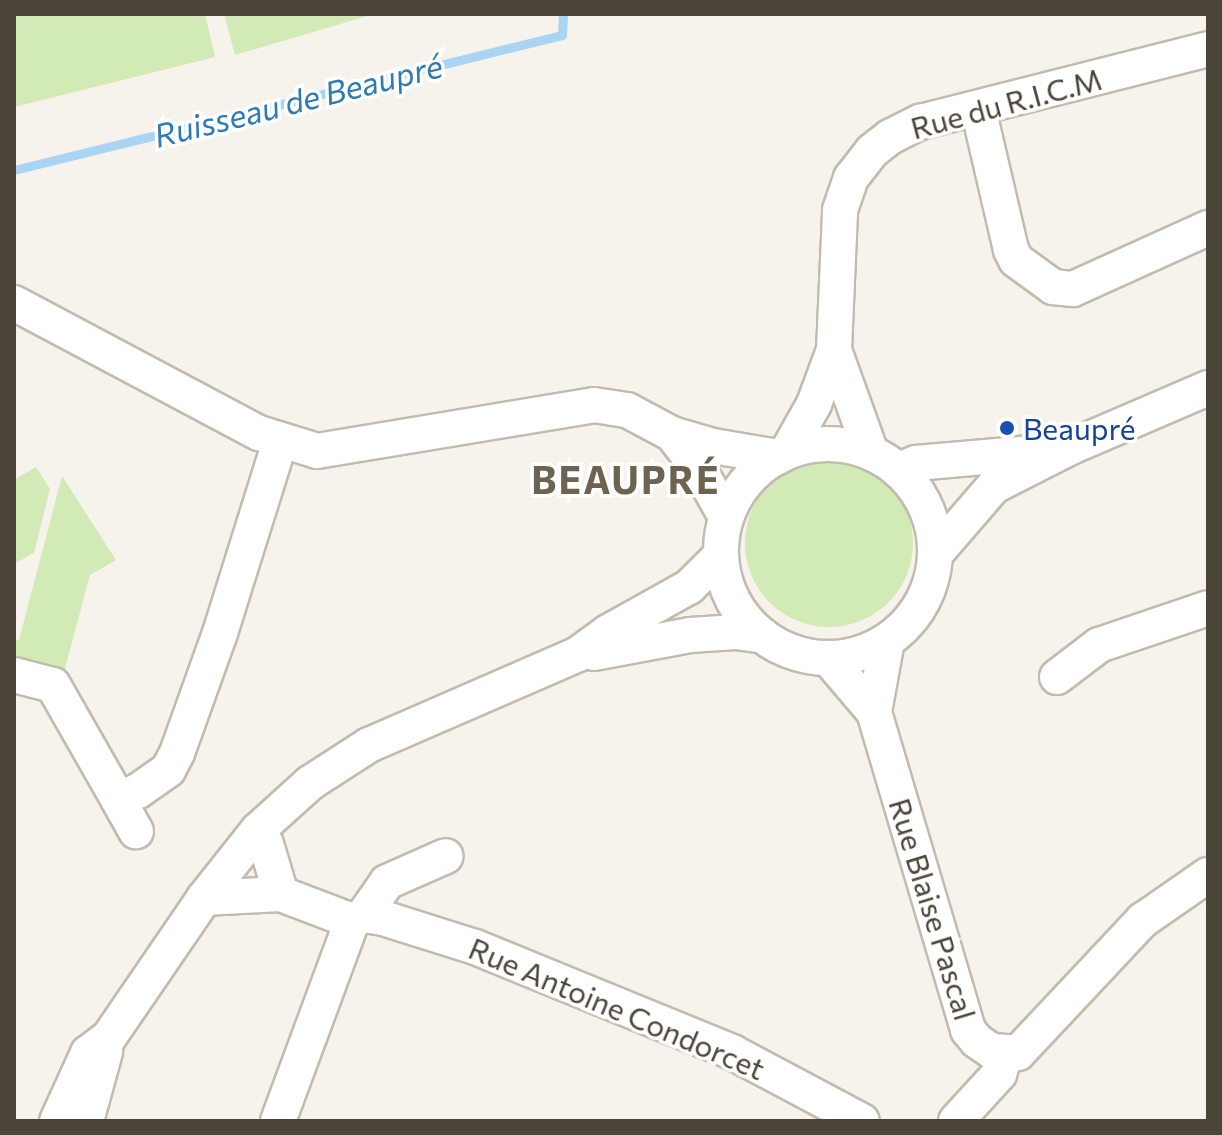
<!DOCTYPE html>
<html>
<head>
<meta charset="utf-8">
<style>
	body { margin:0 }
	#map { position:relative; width:1222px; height:1135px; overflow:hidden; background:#f6f3ec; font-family:Commissioner,sans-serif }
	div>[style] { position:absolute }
	.green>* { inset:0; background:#d2eab5 }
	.round { border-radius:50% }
	.stream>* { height:9px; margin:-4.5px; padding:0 4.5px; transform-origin:4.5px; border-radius:4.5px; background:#a9d4f2 }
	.roads { filter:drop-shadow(2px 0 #c2bbae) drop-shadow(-2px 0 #c2bbae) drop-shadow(0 2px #c2bbae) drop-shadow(0 -2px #c2bbae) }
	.minor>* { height:34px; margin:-17px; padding:0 17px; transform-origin:17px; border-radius:17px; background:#fff }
	.minor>.ring { margin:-17px; padding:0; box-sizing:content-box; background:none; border:34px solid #fff; border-radius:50% }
	.dots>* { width:22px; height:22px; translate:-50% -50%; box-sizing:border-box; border:4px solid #fff; border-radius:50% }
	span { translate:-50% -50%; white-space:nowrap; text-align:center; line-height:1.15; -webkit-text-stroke:7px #fff; paint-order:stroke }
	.street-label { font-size:30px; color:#4b4439 }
	.transit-label { font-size:30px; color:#164399 }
	.left { translate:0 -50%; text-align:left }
	.water-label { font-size:32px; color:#2e7ab2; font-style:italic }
	.district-label { font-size:38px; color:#6e6250; font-weight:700; letter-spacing:2px }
	.frame { position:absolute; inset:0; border:16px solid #4b4439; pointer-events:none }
</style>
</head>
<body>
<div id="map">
	<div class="green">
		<div style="clip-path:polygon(14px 14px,205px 14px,215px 57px,14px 107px)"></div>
		<div style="clip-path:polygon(224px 14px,374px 14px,235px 55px)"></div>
		<div class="round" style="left:745px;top:459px;width:168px;height:168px"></div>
		<div style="clip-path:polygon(36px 467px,50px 489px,34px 553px,14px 564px,14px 480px)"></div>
		<div style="clip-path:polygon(62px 476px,116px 560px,90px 575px,64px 672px,14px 661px,14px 640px,19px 640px)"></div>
	</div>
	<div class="stream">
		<div style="left:14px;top:170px;width:564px;rotate:-13.84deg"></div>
		<div style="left:562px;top:35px;width:21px;rotate:-87deg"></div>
	</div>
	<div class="roads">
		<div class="minor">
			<div style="left:978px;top:108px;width:146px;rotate:76.9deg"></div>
			<div style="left:1011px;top:250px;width:11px;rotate:63deg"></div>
			<div style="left:1016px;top:260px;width:46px;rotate:36.1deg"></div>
			<div style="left:1053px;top:287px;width:20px;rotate:6deg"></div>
			<div style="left:1073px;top:289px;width:148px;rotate:-24.3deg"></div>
			<div style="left:14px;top:303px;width:277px;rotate:28deg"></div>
			<div style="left:259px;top:433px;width:61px;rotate:17.2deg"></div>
			<div style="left:317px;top:451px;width:281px;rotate:-9.4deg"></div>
			<div style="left:594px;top:405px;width:33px;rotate:9deg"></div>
			<div style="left:627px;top:410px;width:51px;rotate:28.1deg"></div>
			<div style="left:672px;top:434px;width:43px;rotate:16.3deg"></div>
			<div style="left:713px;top:446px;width:66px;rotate:9.6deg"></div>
			<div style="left:834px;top:350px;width:109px;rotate:70.2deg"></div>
			<div style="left:672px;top:434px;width:44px;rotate:52.4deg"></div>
			<div style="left:699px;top:469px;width:55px;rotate:60.6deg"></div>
			<div class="ring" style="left:721px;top:444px;width:180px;height:180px"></div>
			<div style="left:787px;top:452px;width:55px;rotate:-60.6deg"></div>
			<div style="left:814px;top:404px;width:58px;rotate:-69.7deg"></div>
			<div style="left:834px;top:350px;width:140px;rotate:-87.5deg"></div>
			<div style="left:840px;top:210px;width:34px;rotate:-71deg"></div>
			<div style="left:851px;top:178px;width:34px;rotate:-52deg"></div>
			<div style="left:872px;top:151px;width:23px;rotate:-38deg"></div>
			<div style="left:890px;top:137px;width:34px;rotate:-27deg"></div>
			<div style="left:920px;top:122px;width:297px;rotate:-14.2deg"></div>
			<div style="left:898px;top:470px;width:19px;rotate:-21deg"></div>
			<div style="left:916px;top:463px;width:127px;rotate:-5deg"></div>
			<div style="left:936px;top:553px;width:89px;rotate:-49.1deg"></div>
			<div style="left:994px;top:486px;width:86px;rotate:-26.9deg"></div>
			<div style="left:1071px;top:447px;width:149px;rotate:-23.3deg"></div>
			<div style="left:887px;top:641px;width:72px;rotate:100.4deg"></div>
			<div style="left:874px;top:712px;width:332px;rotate:73.5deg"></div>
			<div style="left:968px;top:1030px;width:14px;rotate:51deg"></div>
			<div style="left:977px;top:1041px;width:18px;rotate:34deg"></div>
			<div style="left:992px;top:1051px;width:26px;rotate:4deg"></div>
			<div style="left:1018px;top:1053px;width:183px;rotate:-46.8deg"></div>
			<div style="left:1143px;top:920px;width:79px;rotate:-34.7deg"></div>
			<div style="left:594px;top:653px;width:98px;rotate:-10.6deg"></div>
			<div style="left:690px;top:635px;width:46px;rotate:-3.7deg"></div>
			<div style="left:736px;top:632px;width:27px;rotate:8deg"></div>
			<div style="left:828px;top:658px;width:71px;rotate:49.6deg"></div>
			<div style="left:14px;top:675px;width:40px;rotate:14.4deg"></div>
			<div style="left:53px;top:685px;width:131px;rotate:60.3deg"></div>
			<div style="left:118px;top:799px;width:22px;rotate:-22deg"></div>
			<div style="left:138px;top:791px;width:37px;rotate:-35deg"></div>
			<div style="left:168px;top:770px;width:19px;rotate:-62deg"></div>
			<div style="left:177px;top:753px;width:127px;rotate:-70.3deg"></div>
			<div style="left:220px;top:633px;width:200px;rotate:-72.6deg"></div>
			<div style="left:1057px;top:677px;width:53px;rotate:-37.3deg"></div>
			<div style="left:1099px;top:645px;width:115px;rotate:-18.7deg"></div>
			<div style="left:118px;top:799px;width:37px;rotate:61deg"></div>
			<div style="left:258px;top:830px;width:16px;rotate:60deg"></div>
			<div style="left:266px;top:844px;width:52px;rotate:73.3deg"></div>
			<div style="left:204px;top:898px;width:77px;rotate:-3deg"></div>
			<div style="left:281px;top:894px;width:76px;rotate:20.8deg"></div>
			<div style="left:352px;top:921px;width:213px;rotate:110.3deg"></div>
			<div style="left:364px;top:915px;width:40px;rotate:-55.1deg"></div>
			<div style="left:387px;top:882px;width:64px;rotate:-23.8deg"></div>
			<div style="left:352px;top:921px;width:13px;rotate:-27deg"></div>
			<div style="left:364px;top:915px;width:19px;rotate:9deg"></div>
			<div style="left:383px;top:918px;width:96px;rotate:17.5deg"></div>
			<div style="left:475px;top:947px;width:278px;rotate:22.2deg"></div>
			<div style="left:732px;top:1052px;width:147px;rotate:28deg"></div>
			<div style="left:57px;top:1121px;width:75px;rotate:-65.5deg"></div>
			<div style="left:88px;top:1053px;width:26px;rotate:-37deg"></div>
			<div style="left:109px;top:1037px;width:168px;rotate:-55.6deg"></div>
			<div style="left:204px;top:898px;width:87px;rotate:-51.5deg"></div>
			<div style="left:258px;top:830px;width:70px;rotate:-42.1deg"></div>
			<div style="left:310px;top:783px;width:70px;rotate:-32.8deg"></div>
			<div style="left:369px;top:745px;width:228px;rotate:-23.5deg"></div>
			<div style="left:578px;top:654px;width:37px;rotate:-36deg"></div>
			<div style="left:608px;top:632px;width:93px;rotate:-29.1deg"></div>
			<div style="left:689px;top:587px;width:45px;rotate:-45deg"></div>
			<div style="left:86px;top:1121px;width:72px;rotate:-74.6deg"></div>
			<div style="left:956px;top:1121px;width:64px;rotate:-47.5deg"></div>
			<div style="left:999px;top:1074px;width:21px;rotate:-73deg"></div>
		</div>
	</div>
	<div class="dots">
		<div style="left:1007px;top:428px;background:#1a4fb4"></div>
	</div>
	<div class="street-label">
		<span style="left:1006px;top:103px;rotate:-15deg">Rue du R.I.C.M</span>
		<span style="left:933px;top:909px;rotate:73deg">Rue Blaise Pascal</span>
		<span style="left:617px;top:1008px;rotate:23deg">Rue Antoine Condorcet</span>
	</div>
	<div class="transit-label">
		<span class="left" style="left:1023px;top:428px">Beaupré</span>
	</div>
	<div class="water-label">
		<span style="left:298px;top:100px;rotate:-14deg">Ruisseau de Beaupré</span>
	</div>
	<div class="district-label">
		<span style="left:626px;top:479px">BEAUPRÉ</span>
	</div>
	<div class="frame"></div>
</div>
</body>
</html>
